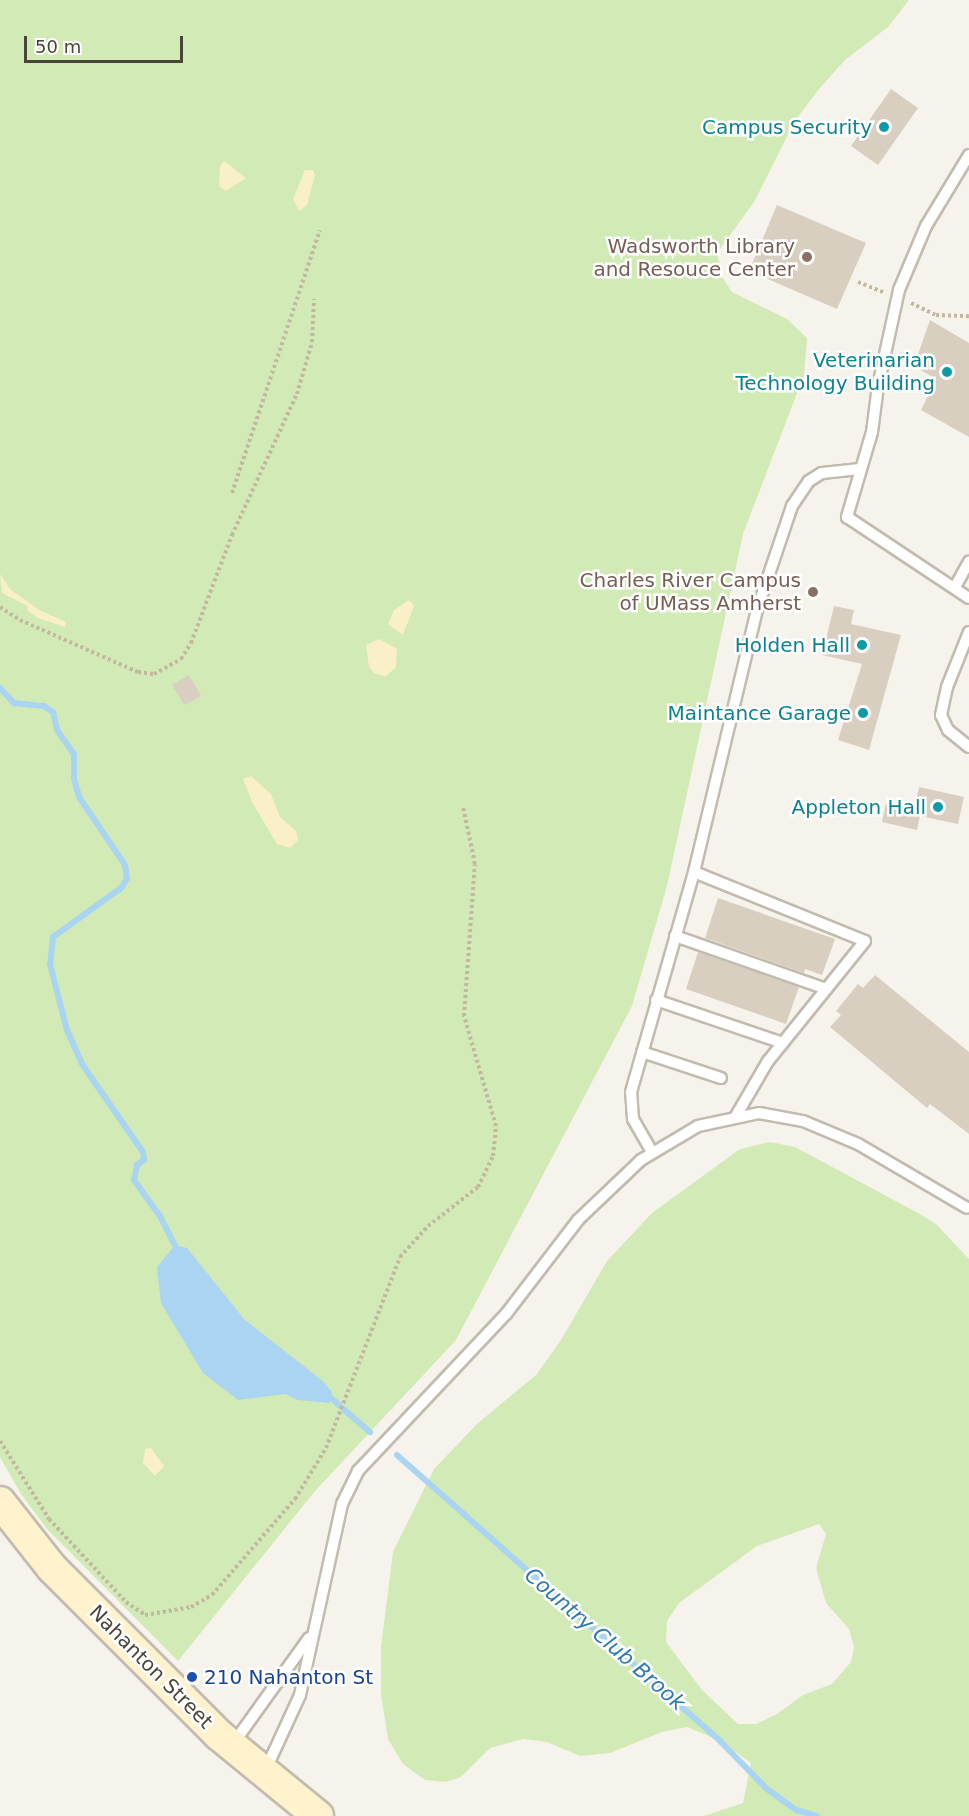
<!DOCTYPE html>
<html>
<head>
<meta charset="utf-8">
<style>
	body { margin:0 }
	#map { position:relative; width:969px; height:1816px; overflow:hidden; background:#f6f3ec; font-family:"DejaVu Sans",sans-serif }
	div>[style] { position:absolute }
	.green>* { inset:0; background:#d2eab5 }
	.sand>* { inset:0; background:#f9efc9 }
	.water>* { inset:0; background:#a9d4f2 }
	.stream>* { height:6px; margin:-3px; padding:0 3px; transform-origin:3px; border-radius:3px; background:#a9d4f2 }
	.building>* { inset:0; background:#d8cfc1 }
	.path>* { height:4px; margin-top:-2px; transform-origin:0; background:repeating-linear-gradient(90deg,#c4b79f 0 3px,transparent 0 6px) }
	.roads { filter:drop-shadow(2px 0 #c2bbae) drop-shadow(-2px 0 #c2bbae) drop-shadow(0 2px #c2bbae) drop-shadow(0 -2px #c2bbae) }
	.service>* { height:10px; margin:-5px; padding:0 5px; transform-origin:5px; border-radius:5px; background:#fff }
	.secondary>* { height:30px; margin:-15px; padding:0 15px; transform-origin:15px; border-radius:15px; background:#fff3cd }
	.dots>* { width:16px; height:16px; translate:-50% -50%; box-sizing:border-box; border:3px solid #fff; border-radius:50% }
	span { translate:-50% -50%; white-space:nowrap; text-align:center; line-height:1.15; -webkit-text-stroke:5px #fff; paint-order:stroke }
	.culture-label { font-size:20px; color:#0d838f }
	.right { translate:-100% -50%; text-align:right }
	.education-label { font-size:20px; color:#785e54 }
	.street-label { font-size:20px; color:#4b4439 }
	.transit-label { font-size:20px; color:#164399 }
	.left { translate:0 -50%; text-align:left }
	.water-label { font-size:21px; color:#2e7ab2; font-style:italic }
	.scale { position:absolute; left:24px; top:36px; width:159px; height:27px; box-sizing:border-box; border:3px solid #4b4439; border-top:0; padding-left:8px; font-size:18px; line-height:21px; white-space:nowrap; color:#4b4439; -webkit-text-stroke:4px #fff; paint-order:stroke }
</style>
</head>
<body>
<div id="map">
	<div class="green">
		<div style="clip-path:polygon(0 0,909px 0,888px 27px,845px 60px,819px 89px,795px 121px,754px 202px,717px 253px,722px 277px,732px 292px,787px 319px,807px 338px,804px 375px,743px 534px,667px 886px,632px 1006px,456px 1340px,315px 1491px,178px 1661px,47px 1529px,21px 1494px,0 1457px)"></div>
		<div style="clip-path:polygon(evenodd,770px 1142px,795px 1147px,918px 1213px,936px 1224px,969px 1259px,969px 1816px,704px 1816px,743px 1803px,751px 1763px,720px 1741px,687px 1727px,662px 1732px,610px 1753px,580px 1756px,547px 1742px,523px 1739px,490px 1748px,461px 1777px,446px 1782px,425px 1780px,403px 1764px,388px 1739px,381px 1694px,381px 1647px,393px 1552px,425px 1487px,434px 1469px,478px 1423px,536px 1375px,561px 1340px,607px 1261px,652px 1213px,740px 1149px,770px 1142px,819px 1524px,826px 1534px,816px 1568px,826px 1603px,849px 1629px,854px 1647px,851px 1662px,832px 1684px,803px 1695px,777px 1714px,756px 1724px,738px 1724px,702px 1690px,666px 1642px,667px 1621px,679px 1603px,757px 1546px,819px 1524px)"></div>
	</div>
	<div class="sand">
		<div style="clip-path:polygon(224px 161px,246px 178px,226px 191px,219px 186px,220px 166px)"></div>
		<div style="clip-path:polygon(305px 170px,313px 170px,315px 175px,307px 205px,299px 211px,293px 199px)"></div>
		<div style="clip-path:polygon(0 574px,10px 589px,39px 610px,66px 622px,65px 627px,38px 618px,27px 610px,28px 606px,2px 593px)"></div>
		<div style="clip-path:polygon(409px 600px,414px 606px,403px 635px,388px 624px,394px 610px)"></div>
		<div style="clip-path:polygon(379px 639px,397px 649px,396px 667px,386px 676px,375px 674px,369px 667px,366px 645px)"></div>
		<div style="clip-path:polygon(251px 776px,271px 794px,280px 817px,296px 831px,298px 840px,290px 848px,277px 844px,252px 802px,243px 779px)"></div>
		<div style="clip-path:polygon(151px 1448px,164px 1466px,155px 1476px,143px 1463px,145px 1449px)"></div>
	</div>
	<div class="water">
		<div style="clip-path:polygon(175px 1245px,187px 1248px,244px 1319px,324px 1382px,332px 1392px,330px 1403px,298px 1400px,285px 1394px,238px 1400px,203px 1373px,161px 1303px,157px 1267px)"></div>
	</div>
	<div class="stream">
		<div style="left:0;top:688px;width:21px;rotate:47deg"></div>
		<div style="left:14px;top:703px;width:30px;rotate:6deg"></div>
		<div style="left:44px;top:706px;width:11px;rotate:34deg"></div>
		<div style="left:53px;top:712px;width:18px;rotate:77deg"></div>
		<div style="left:57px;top:730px;width:29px;rotate:55deg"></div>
		<div style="left:74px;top:754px;width:25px;rotate:90deg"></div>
		<div style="left:74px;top:779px;width:19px;rotate:74deg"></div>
		<div style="left:79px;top:797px;width:82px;rotate:55.9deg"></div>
		<div style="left:125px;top:865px;width:14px;rotate:82deg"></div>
		<div style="left:127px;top:879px;width:11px;rotate:124deg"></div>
		<div style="left:121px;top:888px;width:84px;rotate:144.2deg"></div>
		<div style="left:53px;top:937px;width:27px;rotate:96deg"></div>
		<div style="left:50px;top:964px;width:68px;rotate:75.6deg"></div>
		<div style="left:67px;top:1030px;width:37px;rotate:66deg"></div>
		<div style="left:82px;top:1064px;width:107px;rotate:55.3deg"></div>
		<div style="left:143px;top:1152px;width:8px;rotate:83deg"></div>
		<div style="left:144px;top:1160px;width:9px;rotate:144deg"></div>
		<div style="left:137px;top:1165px;width:15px;rotate:101deg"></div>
		<div style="left:134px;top:1180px;width:44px;rotate:54.2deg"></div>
		<div style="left:160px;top:1216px;width:33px;rotate:63deg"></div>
		<div style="left:331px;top:1398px;width:52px;rotate:41.1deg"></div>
		<div style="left:397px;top:1455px;width:431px;rotate:41.5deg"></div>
		<div style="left:720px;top:1741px;width:67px;rotate:45.6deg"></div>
		<div style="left:767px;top:1789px;width:36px;rotate:36deg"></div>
		<div style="left:796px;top:1810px;width:22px;rotate:16deg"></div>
	</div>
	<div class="building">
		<div style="clip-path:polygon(891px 89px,918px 108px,878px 165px,851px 146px)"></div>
		<div style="clip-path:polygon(777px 205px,866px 243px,837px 309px,749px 271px)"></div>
		<div style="clip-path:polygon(930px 320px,969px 343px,969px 437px,921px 410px,936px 379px,914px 366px)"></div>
		<div style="clip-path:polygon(834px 606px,854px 610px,851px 624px,901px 635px,869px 750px,838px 740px,862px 664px,822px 655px)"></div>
		<div style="clip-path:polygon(189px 675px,201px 696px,184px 705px,172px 685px)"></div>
		<div style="clip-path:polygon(919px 787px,964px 797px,958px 824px,920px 816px,917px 830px,882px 822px,886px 804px,914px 811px)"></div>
		<div style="clip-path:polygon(718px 898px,835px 939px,822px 975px,805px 969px,804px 973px,705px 938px)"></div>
		<div style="clip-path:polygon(698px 952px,799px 987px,786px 1024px,686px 989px)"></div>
		<div style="clip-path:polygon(875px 975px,969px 1052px,969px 1134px,930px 1104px,927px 1108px,830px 1027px,841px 1015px,836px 1011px,858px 984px,863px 988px)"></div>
	</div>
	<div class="path">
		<div style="left:858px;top:282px;width:29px;rotate:22deg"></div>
		<div style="left:911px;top:303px;width:28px;rotate:26deg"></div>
		<div style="left:936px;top:315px;width:33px;rotate:2deg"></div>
		<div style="left:232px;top:493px;width:277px;rotate:-71.5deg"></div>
		<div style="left:0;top:607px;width:24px;rotate:33deg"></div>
		<div style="left:20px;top:620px;width:129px;rotate:23.8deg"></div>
		<div style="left:138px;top:672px;width:16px;rotate:7deg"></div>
		<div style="left:154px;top:674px;width:31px;rotate:-29deg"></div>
		<div style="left:181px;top:659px;width:19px;rotate:-58deg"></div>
		<div style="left:191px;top:643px;width:116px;rotate:-69.2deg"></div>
		<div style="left:232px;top:535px;width:155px;rotate:-65.3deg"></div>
		<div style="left:297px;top:394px;width:54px;rotate:-73.9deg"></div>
		<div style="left:312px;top:342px;width:43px;rotate:-87.3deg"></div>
		<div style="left:0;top:1441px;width:92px;rotate:57.9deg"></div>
		<div style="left:49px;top:1519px;width:113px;rotate:47.1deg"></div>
		<div style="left:126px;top:1602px;width:23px;rotate:34deg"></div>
		<div style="left:145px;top:1615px;width:47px;rotate:-9.9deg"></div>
		<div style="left:191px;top:1607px;width:24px;rotate:-30deg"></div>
		<div style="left:212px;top:1595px;width:127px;rotate:-49.2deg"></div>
		<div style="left:295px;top:1499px;width:60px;rotate:-58.7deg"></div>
		<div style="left:326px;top:1448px;width:205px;rotate:-68.8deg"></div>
		<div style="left:400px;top:1257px;width:42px;rotate:-47.9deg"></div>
		<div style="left:428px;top:1226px;width:63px;rotate:-38deg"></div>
		<div style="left:478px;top:1187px;width:34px;rotate:-64deg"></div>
		<div style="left:493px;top:1156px;width:30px;rotate:-84deg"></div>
		<div style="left:496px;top:1126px;width:115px;rotate:-106.2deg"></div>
		<div style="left:464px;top:1016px;width:152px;rotate:-85.9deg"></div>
		<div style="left:475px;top:864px;width:58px;rotate:-101.9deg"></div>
	</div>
	<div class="roads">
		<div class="service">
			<div style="left:969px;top:155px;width:83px;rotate:121.2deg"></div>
			<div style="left:926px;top:226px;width:69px;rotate:112.9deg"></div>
			<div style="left:899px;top:290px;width:98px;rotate:102.3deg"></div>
			<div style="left:878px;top:386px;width:46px;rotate:97.4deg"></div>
			<div style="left:872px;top:432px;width:89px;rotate:106.4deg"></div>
			<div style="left:847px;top:517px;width:146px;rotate:33.6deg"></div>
			<div style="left:955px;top:587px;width:29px;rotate:-61deg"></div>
			<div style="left:969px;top:632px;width:59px;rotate:111.8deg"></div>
			<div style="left:947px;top:687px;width:29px;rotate:102deg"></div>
			<div style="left:941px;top:715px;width:17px;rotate:65deg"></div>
			<div style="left:948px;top:730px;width:27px;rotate:39deg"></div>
			<div style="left:694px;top:872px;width:269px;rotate:-76.5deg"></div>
			<div style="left:757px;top:610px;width:110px;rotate:-71.4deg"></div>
			<div style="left:792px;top:506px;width:30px;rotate:-56deg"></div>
			<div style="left:809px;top:481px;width:15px;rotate:-32deg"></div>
			<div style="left:822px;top:473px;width:38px;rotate:-6deg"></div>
			<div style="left:675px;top:936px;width:160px;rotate:19.3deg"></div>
			<div style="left:656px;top:1000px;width:134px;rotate:18.7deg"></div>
			<div style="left:642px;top:1052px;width:83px;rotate:18.2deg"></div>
			<div style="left:652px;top:1152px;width:38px;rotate:-120deg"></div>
			<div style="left:633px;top:1119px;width:27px;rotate:-94deg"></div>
			<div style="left:631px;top:1092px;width:229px;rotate:-74deg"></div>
			<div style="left:694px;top:872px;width:184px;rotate:22deg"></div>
			<div style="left:865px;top:941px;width:154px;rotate:128.9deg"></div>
			<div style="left:768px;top:1061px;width:64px;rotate:120.2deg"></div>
			<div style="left:233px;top:1744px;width:130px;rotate:-54.4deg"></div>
			<div style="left:266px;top:1769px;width:81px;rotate:-65.3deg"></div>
			<div style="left:300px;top:1695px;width:196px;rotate:-77.6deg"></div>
			<div style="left:342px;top:1504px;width:37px;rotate:-64deg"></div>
			<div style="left:358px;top:1471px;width:216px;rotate:-46.7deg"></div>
			<div style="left:506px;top:1314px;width:118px;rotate:-52.5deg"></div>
			<div style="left:578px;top:1220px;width:87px;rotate:-43.6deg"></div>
			<div style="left:641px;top:1160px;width:66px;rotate:-30.8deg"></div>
			<div style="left:698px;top:1126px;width:62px;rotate:-12deg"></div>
			<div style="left:759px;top:1113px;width:45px;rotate:10.3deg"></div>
			<div style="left:803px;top:1121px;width:60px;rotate:22.7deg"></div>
			<div style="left:858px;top:1144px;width:126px;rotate:30.4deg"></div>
		</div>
		<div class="secondary">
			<div style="left:0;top:1502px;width:84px;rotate:51.8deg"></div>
			<div style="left:52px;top:1568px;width:236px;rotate:45deg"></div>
			<div style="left:219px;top:1735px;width:128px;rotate:39.3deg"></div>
		</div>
	</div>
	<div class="dots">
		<div style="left:884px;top:127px;background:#0f9aa8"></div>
		<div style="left:807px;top:257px;background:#8d6e63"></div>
		<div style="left:947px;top:372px;background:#0f9aa8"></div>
		<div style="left:813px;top:592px;background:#8d6e63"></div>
		<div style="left:862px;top:645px;background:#0f9aa8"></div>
		<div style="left:863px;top:713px;background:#0f9aa8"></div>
		<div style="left:938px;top:807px;background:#0f9aa8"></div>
		<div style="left:192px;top:1677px;background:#1a4fb4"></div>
	</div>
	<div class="culture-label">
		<span class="right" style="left:872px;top:127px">Campus Security</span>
		<span class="right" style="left:935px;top:372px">Veterinarian<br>Technology Building</span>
		<span class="right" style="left:850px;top:645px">Holden Hall</span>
		<span class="right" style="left:851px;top:713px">Maintance Garage</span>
		<span class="right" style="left:926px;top:807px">Appleton Hall</span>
	</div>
	<div class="education-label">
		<span class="right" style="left:795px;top:258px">Wadsworth Library<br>and Resouce Center</span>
		<span class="right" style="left:801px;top:592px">Charles River Campus<br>of UMass Amherst</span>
	</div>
	<div class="street-label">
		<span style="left:151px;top:1667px;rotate:45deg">Nahanton Street</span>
	</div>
	<div class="transit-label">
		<span class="left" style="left:204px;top:1677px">210 Nahanton St</span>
	</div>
	<div class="water-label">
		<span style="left:605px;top:1639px;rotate:41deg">Country Club Brook</span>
	</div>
	<div class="scale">50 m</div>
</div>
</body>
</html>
